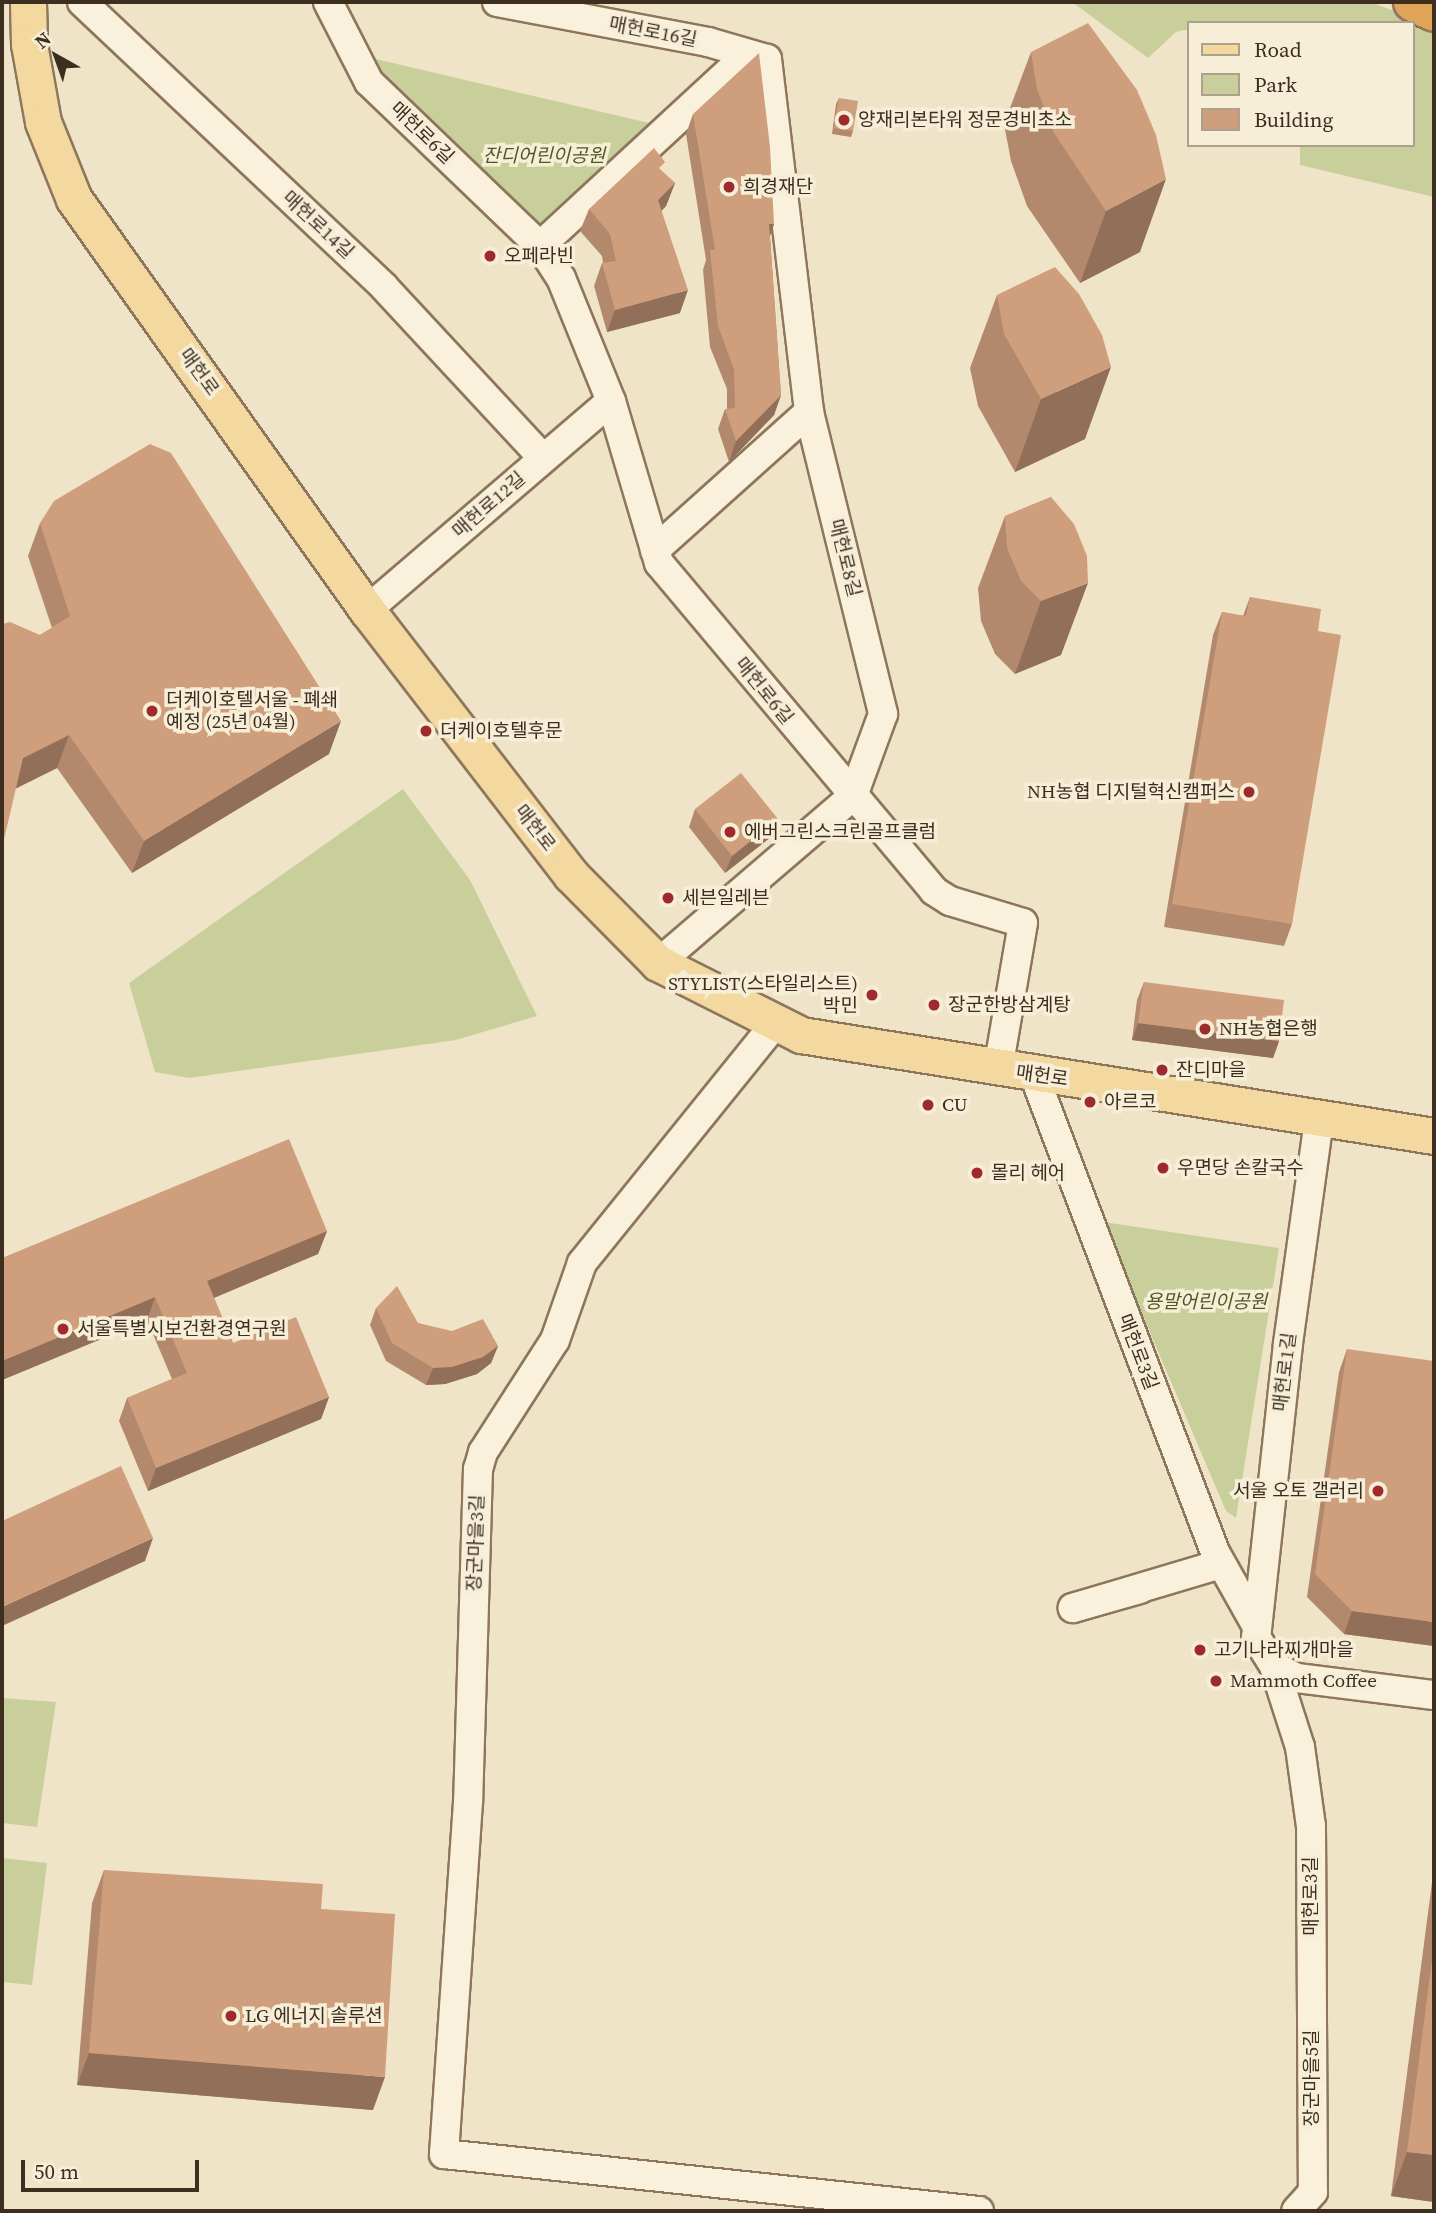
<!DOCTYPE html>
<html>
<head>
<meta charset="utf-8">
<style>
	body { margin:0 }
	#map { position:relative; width:1436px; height:2213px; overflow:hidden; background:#f0e4c8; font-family:"Source Serif 4","Noto Sans KR",serif }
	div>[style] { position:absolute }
	.green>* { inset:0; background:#c9cf9b }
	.roads { filter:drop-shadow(2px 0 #8d765c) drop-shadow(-2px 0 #8d765c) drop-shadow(0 2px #8d765c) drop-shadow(0 -2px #8d765c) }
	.minor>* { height:28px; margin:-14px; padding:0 14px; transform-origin:14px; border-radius:14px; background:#faf1dc }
	.major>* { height:35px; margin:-17.5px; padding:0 17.5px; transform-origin:17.5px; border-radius:17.5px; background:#f3d9a0 }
	.highway>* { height:38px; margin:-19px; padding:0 19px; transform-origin:19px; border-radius:19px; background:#e0a458 }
	.wall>* { inset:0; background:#b2896c }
	.shaded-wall>* { inset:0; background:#916f58 }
	.building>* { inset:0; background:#cf9f7d }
	.dots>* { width:19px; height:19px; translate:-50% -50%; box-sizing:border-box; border:4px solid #f7eed8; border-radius:50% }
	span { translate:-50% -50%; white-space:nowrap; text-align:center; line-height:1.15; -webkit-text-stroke:7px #f7eed8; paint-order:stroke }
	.street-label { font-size:19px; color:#3d2e20 }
	.poi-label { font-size:19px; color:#3d2e20 }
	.left { translate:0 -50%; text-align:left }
	.right { translate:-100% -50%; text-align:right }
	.park-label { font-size:19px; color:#4d5a26; font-style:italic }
	.frame { position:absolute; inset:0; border:4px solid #3d2e20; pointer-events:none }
	.legend { position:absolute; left:1187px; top:21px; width:228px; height:126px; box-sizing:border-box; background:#f7eed8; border:2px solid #ada18e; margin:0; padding:9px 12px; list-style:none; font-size:21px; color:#3d2e20 }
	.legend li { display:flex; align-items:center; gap:14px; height:35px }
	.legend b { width:35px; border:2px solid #ada18e }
	.north { position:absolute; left:21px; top:21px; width:70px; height:70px; -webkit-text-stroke:5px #f7eed8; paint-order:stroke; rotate:320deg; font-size:19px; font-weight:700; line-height:28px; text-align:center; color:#3d2e20 }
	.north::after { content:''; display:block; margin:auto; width:24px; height:32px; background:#3d2e20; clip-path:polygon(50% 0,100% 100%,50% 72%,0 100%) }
	.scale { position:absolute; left:21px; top:2160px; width:178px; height:32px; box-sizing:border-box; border:4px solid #3d2e20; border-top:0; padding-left:9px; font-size:21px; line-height:24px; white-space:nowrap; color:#3d2e20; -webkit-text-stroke:5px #f7eed8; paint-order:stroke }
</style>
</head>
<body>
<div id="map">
	<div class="green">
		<div style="clip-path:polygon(1072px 2px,1370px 2px,1432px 25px,1434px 197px,1300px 165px,1300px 145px,1413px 145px,1413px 23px,1189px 23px,1189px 29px,1176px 32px,1148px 58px)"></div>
		<div style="clip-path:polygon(363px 56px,662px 126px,544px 235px,378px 79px)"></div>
		<div style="clip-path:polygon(403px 789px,470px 880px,537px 1016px,456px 1040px,189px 1078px,155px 1072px,129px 983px)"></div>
		<div style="clip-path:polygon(1103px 1222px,1279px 1248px,1236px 1518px,1226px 1511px)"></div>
		<div style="clip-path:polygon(2px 1698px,56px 1702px,37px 1827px,2px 1823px)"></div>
		<div style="clip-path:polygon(2px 1858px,47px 1863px,32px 1985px,2px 1982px)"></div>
	</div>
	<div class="roads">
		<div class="minor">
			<div style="left:82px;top:2px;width:415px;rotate:43.3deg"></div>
			<div style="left:384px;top:287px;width:233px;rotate:47.1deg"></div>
			<div style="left:328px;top:2px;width:90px;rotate:62.9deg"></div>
			<div style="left:369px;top:82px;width:237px;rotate:43.8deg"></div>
			<div style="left:540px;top:246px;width:38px;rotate:57deg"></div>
			<div style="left:561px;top:278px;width:133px;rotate:67.9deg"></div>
			<div style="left:611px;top:401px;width:169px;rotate:73.5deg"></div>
			<div style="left:659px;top:563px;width:428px;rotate:50deg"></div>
			<div style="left:934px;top:891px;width:19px;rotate:32deg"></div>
			<div style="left:950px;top:901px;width:76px;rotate:16.8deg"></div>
			<div style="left:1023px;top:923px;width:149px;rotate:99.7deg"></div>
			<div style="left:497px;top:2px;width:215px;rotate:10.7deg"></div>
			<div style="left:708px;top:42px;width:61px;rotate:16.1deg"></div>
			<div style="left:767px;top:59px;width:355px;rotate:83.2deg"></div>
			<div style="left:809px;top:412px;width:311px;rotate:76.2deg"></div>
			<div style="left:883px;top:714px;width:87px;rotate:110.1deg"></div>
			<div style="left:853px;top:796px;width:257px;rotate:139.4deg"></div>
			<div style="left:540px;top:246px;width:280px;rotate:-42.7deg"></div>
			<div style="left:655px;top:550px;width:207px;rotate:-41.9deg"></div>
			<div style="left:367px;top:610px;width:321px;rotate:-40.6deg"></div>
			<div style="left:774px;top:1025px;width:306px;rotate:128.9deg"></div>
			<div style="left:582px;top:1263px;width:82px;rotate:109.3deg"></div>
			<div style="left:555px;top:1340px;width:133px;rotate:122.7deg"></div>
			<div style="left:483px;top:1452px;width:18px;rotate:106deg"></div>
			<div style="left:478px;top:1469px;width:333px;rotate:91.7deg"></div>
			<div style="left:468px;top:1802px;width:353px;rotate:93.9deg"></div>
			<div style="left:444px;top:2154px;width:538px;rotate:6.08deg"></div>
			<div style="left:1034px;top:1075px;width:510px;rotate:69.22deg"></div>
			<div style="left:1215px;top:1552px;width:81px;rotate:60.6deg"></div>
			<div style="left:1319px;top:1120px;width:226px;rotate:97.9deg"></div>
			<div style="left:1288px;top:1344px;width:295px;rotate:96.2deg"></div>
			<div style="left:1256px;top:1637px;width:34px;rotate:58deg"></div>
			<div style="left:1274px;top:1666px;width:26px;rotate:28deg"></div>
			<div style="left:1297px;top:1678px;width:138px;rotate:7.1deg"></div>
			<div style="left:1140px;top:1589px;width:70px;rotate:164.2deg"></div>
			<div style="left:1073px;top:1608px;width:154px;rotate:-16.6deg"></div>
			<div style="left:1274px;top:1666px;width:85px;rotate:72.2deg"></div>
			<div style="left:1300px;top:1747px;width:80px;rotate:82.1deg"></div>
			<div style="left:1311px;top:1826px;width:366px;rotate:89.7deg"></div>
			<div style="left:1313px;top:2192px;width:25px;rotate:132deg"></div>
		</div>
		<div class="major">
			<div style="left:28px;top:2px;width:42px;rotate:88.6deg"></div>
			<div style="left:29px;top:44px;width:79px;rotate:79.8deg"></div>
			<div style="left:43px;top:122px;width:83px;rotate:68.1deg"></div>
			<div style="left:74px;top:199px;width:505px;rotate:54.52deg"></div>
			<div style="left:367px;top:610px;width:334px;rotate:52.4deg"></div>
			<div style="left:571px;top:875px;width:124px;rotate:45.3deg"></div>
			<div style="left:658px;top:963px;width:160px;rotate:26.7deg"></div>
			<div style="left:801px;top:1035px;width:641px;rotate:9.07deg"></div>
		</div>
		<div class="highway">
			<div style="left:1413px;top:2px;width:23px;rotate:25deg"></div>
		</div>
	</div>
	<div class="wall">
		<div style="clip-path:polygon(1031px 52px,1140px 252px,1080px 283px,1027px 206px,1011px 161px,1004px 124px)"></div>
		<div style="clip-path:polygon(839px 98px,853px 131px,851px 137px,832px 134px,836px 104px)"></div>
		<div style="clip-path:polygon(693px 114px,774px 224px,770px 236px,781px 395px,774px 415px,729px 462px,718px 429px,725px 409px,727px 409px,727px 389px,710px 347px,703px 270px,706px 260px,686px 134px)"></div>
		<div style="clip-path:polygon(661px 171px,675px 183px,666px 206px,661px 211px,680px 313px,607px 332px,594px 286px,602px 263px,603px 263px,602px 256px,580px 231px,589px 209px)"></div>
		<div style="clip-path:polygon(997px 295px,1085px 439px,1015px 472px,978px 406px,970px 368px)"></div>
		<div style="clip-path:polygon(1051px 497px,1061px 655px,1015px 674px,995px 654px,981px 621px,978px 588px,1005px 516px)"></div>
		<div style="clip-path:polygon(40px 523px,329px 754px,132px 873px,57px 768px,16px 788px,40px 635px,52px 628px,28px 556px)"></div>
		<div style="clip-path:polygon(1250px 597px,1318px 631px,1292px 924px,1284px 946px,1164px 927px,1213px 635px,1222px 612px,1243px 616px)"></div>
		<div style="clip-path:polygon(695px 809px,771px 837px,725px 873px,689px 827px)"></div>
		<div style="clip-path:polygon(1144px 982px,1279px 1041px,1273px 1058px,1132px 1040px,1137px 1000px)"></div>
		<div style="clip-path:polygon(327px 1231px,318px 1254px,214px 1298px,233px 1343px,329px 1397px,321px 1419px,148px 1491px,119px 1421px,127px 1398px,172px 1379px,147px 1320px,2px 1380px,2px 1258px)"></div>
		<div style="clip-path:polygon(376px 1308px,418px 1323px,498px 1346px,491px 1363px,477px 1374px,445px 1384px,426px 1385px,386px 1361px,370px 1325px)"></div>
		<div style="clip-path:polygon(1347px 1349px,1434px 1646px,1344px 1634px,1307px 1597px,1339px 1372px)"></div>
		<div style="clip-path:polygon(1434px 1867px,1434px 2202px,1391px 2196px)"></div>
		<div style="clip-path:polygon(104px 1870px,321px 1909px,373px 2110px,77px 2085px,92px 1903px)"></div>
	</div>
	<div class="shaded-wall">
		<div style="clip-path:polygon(1166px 179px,1140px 252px,1080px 283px,1106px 211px)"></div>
		<div style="clip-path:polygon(675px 183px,666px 206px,650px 223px,658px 200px)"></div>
		<div style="clip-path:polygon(769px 224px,774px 224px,767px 244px)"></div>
		<div style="clip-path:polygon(688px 290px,680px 313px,607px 332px,615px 310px)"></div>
		<div style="clip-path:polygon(1111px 367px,1085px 439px,1015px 472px,1041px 399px)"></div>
		<div style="clip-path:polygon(781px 395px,774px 415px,729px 462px,736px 441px)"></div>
		<div style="clip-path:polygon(1088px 583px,1061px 655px,1015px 674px,1041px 601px)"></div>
		<div style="clip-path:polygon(341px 721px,329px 754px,132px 873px,144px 841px)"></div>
		<div style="clip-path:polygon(69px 735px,57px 768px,11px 791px,23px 758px)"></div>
		<div style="clip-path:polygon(778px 819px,771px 837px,725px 873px,732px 856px)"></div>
		<div style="clip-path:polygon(1138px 1023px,1279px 1041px,1273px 1058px,1132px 1040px)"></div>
		<div style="clip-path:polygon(327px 1231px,318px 1254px,199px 1304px,207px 1281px)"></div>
		<div style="clip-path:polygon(155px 1297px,147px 1320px,2px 1380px,2px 1361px)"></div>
		<div style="clip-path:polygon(498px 1346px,491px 1363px,477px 1374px,445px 1384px,426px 1385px,433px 1368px)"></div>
		<div style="clip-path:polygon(329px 1397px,321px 1419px,148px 1491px,156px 1468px)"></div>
		<div style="clip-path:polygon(153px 1538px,145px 1561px,2px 1626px,2px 1607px)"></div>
		<div style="clip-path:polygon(1352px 1611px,1434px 1622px,1434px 1646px,1344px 1634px)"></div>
		<div style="clip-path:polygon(89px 2053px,385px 2077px,373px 2110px,77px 2085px)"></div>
		<div style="clip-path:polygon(1407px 2152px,1434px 2155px,1434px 2202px,1391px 2196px)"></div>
	</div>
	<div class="building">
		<div style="clip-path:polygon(1088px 23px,1137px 90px,1156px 135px,1166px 179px,1106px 211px,1054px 133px,1037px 89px,1031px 52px)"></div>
		<div style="clip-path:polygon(759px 53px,770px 147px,774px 224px,769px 224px,781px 395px,736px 441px,725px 409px,735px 408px,734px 369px,718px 326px,710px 250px,715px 250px,693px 114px)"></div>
		<div style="clip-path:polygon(839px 98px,858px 101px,853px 131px,834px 128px)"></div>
		<div style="clip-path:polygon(654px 148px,665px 162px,659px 168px,675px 183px,658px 200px,688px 290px,615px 310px,602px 263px,616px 261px,610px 234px,589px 209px)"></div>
		<div style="clip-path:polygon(1055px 267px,1079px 294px,1102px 335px,1111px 367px,1041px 399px,1004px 334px,997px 295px)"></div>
		<div style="clip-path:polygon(150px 444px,171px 453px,341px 721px,144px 841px,69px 735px,23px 758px,2px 848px,2px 624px,10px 622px,40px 635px,70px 616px,40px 523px,54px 501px)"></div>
		<div style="clip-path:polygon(1051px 497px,1074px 524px,1087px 556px,1088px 583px,1041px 601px,1021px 581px,1007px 548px,1005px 516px)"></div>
		<div style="clip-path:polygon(1250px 597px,1321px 609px,1318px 631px,1341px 635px,1292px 924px,1172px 904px,1222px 612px,1246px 616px)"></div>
		<div style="clip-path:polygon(741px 773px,778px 819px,732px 856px,695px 809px)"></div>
		<div style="clip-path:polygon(1144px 982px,1284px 1000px,1279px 1041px,1138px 1023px)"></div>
		<div style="clip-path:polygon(289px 1139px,327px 1231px,207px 1281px,233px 1343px,296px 1317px,329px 1397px,156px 1468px,127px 1398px,187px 1373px,155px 1297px,2px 1361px,2px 1258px)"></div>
		<div style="clip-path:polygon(397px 1286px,418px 1323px,452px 1331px,483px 1319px,498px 1346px,483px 1357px,452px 1367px,433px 1368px,392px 1343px,376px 1308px)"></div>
		<div style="clip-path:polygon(1347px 1349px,1434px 1361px,1434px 1622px,1352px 1611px,1315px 1574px)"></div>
		<div style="clip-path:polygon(121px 1466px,153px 1538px,2px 1607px,2px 1521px)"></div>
		<div style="clip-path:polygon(104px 1870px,323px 1884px,321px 1909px,395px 1914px,385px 2077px,89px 2053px)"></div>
		<div style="clip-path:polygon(1434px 1945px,1434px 2155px,1407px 2152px)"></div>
	</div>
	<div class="dots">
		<div style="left:844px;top:120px;background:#9e2a2b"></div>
		<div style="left:729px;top:187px;background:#9e2a2b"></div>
		<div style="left:490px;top:256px;background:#9e2a2b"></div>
		<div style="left:152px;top:711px;background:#9e2a2b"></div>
		<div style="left:426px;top:731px;background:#9e2a2b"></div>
		<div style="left:1249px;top:792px;background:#9e2a2b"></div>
		<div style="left:730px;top:832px;background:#9e2a2b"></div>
		<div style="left:668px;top:898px;background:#9e2a2b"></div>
		<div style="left:872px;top:995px;background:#9e2a2b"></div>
		<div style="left:934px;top:1005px;background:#9e2a2b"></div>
		<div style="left:1205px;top:1029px;background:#9e2a2b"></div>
		<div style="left:1162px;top:1070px;background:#9e2a2b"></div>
		<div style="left:1090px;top:1102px;background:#9e2a2b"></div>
		<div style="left:928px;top:1105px;background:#9e2a2b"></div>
		<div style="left:1163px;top:1168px;background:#9e2a2b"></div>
		<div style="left:977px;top:1173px;background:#9e2a2b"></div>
		<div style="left:63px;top:1329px;background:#9e2a2b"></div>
		<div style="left:1378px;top:1491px;background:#9e2a2b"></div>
		<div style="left:1200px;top:1650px;background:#9e2a2b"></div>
		<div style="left:1216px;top:1681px;background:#9e2a2b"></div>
		<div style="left:231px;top:2016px;background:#9e2a2b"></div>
	</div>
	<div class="street-label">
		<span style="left:653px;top:32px;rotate:11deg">매헌로16길</span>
		<span style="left:422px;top:133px;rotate:44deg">매헌로6길</span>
		<span style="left:318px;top:225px;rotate:43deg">매헌로14길</span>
		<span style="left:199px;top:372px;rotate:54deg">매헌로</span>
		<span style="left:489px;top:505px;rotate:-41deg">매헌로12길</span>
		<span style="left:845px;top:558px;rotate:76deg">매헌로8길</span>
		<span style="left:764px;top:691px;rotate:51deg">매헌로6길</span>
		<span style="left:535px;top:828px;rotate:52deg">매헌로</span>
		<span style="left:1042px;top:1076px;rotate:8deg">매헌로</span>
		<span style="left:1138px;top:1352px;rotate:69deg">매헌로3길</span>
		<span style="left:1285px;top:1372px;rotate:-83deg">매헌로1길</span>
		<span style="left:476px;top:1543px;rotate:-88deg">장군마을3길</span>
		<span style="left:1311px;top:1896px;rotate:-90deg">매헌로3길</span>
		<span style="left:1312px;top:2078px;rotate:-90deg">장군마을5길</span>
	</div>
	<div class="poi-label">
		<span class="left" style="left:858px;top:120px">양재리본타워 정문경비초소</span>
		<span class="left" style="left:743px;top:187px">희경재단</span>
		<span class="left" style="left:504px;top:256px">오페라빈</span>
		<span class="left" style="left:166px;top:711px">더케이호텔서울 - 폐쇄<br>예정 (25년 04월)</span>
		<span class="left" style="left:440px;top:731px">더케이호텔후문</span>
		<span class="right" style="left:1235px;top:792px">NH농협 디지털혁신캠퍼스</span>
		<span class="left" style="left:744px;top:832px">에버그린스크린골프클럼</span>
		<span class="left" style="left:682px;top:898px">세븐일레븐</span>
		<span class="right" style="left:858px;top:995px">STYLIST(스타일리스트)<br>박민</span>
		<span class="left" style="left:948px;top:1005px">장군한방삼계탕</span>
		<span class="left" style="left:1219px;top:1029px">NH농협은행</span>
		<span class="left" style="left:1176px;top:1070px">잔디마을</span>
		<span class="left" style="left:1104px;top:1102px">아르코</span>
		<span class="left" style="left:942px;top:1105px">CU</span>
		<span class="left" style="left:1177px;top:1168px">우면당 손칼국수</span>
		<span class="left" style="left:991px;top:1173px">몰리 헤어</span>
		<span class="left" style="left:77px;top:1329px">서울특별시보건환경연구원</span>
		<span class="right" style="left:1364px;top:1491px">서울 오토 갤러리</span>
		<span class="left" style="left:1214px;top:1650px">고기나라찌개마을</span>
		<span class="left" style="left:1230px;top:1681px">Mammoth Coffee</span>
		<span class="left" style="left:245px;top:2016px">LG 에너지 솔루션</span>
	</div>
	<div class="park-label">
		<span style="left:544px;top:156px">잔디어린이공원</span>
		<span style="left:1206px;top:1302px">용말어린이공원</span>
	</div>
	<div class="frame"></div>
	<ul class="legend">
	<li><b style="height:9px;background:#f3d9a0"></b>Road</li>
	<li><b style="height:19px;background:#c9cf9b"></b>Park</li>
	<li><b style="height:19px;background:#cf9f7d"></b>Building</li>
	</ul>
	<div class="north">N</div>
	<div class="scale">50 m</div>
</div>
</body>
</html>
